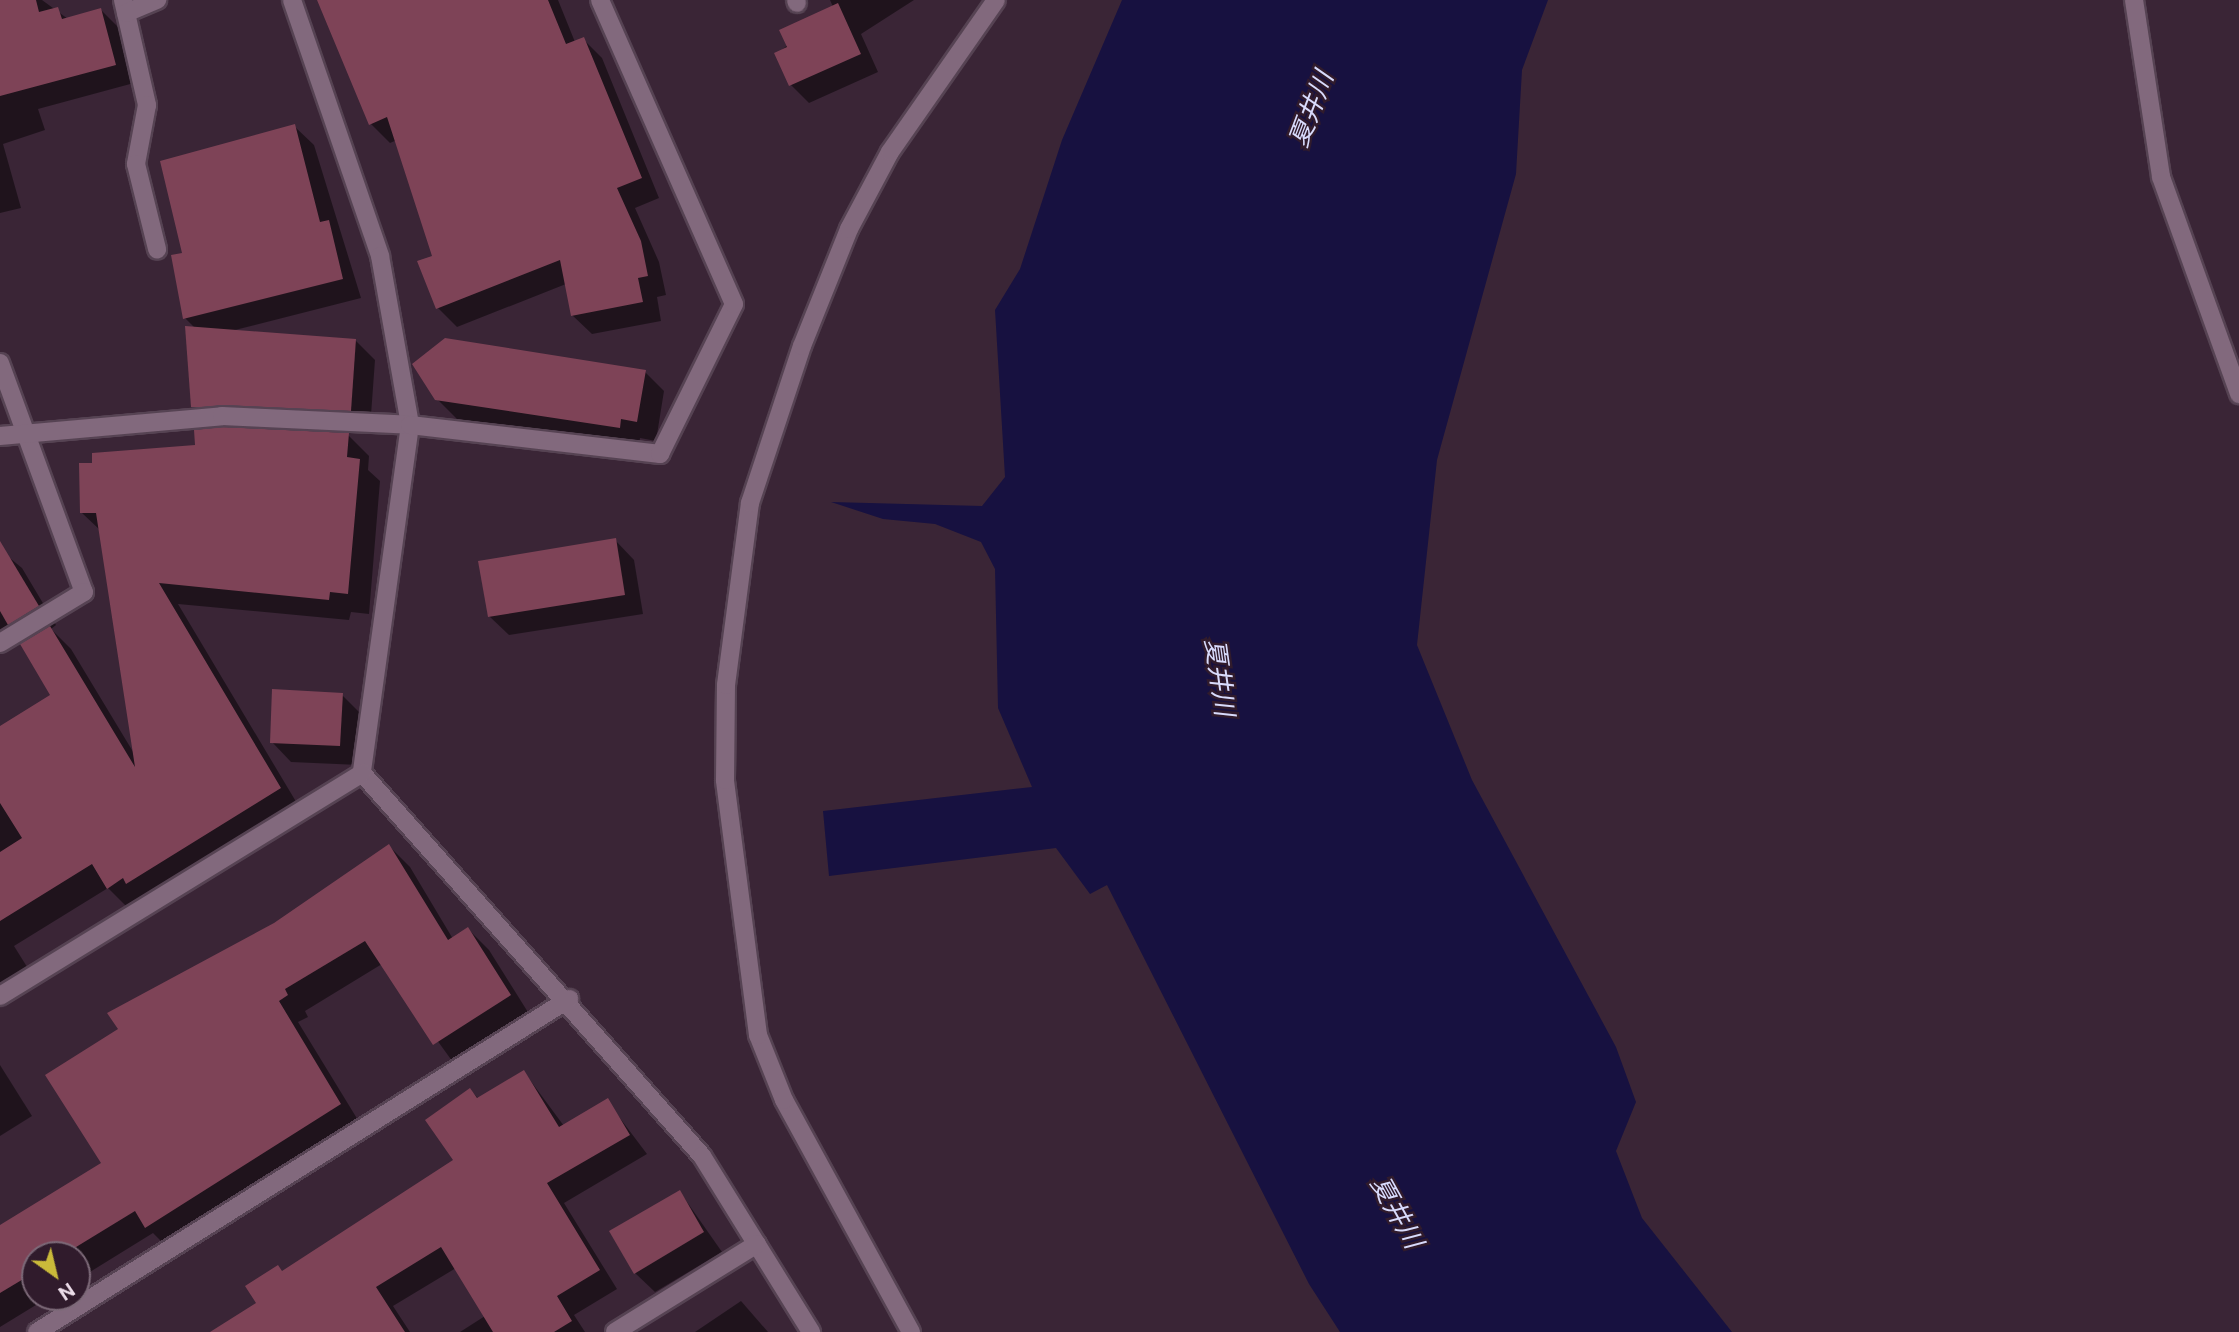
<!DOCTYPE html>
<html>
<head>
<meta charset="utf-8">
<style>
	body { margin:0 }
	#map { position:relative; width:2239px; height:1332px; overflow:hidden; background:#3a2536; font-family:"Public Sans","Noto Sans JP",sans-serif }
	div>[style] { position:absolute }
	.water>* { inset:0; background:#171140 }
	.shadow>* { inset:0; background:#0007 }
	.building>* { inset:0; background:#7e4357 }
	.roads { filter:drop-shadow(2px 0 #564353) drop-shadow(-2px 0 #564353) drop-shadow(0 2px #564353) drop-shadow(0 -2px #564353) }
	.minor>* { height:18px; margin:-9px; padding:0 9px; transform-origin:9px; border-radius:9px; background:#82697d }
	span { translate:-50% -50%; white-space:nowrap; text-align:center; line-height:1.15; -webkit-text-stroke:5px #301b2c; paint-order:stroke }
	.water-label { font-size:26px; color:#d8dbfc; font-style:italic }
	.north { position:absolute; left:21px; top:1241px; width:70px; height:70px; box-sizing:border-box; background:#301b2c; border:2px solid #7c6978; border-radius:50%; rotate:146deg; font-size:19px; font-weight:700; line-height:28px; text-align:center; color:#eddeea }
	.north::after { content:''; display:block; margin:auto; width:24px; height:32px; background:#caba3a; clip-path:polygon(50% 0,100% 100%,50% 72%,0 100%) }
</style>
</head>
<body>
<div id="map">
	<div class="water">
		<div style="clip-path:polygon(1122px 0,1548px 0,1522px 70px,1516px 174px,1437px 460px,1417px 645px,1472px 780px,1616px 1047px,1636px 1102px,1616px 1151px,1642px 1218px,1732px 1332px,1340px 1332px,1309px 1284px,1107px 885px,1090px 894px,1056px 848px,829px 876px,823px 811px,1032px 787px,998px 708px,995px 569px,981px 542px,935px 524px,883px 519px,831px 502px,982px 506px,1005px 477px,995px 310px,1020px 269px,1062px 140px)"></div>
	</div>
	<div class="shadow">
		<div style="clip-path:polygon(0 0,42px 0,68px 19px,101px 10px,120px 29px,134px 83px,38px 109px,45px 130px,3px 144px,21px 208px,0 213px)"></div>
		<div style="clip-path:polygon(319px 0,558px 0,575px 42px,583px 39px,602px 58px,659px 198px,635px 208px,659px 262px,666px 295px,657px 297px,661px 321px,592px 334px,572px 315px,566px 284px,457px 327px,438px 308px,434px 257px,397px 140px,390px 143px,371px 124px)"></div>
		<div style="clip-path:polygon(830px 0,914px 0,861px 34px,878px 72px,809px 103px,791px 85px,777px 54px,833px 7px)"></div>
		<div style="clip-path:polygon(294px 126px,314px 145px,361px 298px,231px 331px,355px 340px,375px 360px,370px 429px,212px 426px,193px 407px,196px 329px,185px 318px,184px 254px)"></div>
		<div style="clip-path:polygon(645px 372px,664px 391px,656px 441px,640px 438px,639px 446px,457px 419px,437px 399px)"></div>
		<div style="clip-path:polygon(348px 435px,369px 456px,368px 470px,380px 481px,369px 614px,351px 612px,349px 620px,178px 604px,301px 810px,129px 909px,108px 888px,14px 946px,34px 978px,0 998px,0 728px,52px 696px,27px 642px,17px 631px,0 641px,0 550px,22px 568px,56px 625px,51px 629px,71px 649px,135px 755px,101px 531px,82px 513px)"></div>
		<div style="clip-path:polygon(615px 540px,634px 560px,643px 614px,509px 635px,489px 616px)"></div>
		<div style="clip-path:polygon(342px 695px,361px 714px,359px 765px,291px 762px,272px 742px)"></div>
		<div style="clip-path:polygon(389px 846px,410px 867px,453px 939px,468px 929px,489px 950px,531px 1017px,455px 1065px,382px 964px,305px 1011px,308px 1017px,298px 1022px,361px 1125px,168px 1248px,153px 1233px,77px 1280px,77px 1255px,35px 1255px,35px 1297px,49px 1297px,0 1327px,0 1227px,103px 1164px,120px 1030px)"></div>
		<div style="clip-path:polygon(0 1065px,32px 1116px,0 1136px)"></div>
		<div style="clip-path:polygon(524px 1072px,564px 1126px,607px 1101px,647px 1154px,564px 1203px,617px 1289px,574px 1315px,585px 1332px,460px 1332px,485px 1316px,456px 1268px,393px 1306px,410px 1332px,213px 1332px,258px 1303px,283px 1272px,455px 1160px,470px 1090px,479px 1099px)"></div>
		<div style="clip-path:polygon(680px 1192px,722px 1252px,655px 1292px,635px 1273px)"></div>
		<div style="clip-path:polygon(741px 1301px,768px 1332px,695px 1332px)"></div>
	</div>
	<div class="building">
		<div style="clip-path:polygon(0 0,36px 0,39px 12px,58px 7px,62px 19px,101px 8px,116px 65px,0 96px)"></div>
		<div style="clip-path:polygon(317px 0,548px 0,566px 44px,584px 37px,642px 178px,617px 188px,641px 241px,648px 276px,638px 278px,643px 302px,571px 316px,560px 260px,436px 309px,417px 261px,432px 256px,387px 117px,369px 125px)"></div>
		<div style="clip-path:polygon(838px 3px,861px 54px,789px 86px,774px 53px,787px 47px,779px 30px)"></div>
		<div style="clip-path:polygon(295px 124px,320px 222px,329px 220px,343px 279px,183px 319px,171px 255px,182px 253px,160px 161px)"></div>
		<div style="clip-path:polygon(185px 326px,356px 339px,351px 411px,191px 407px)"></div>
		<div style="clip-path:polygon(445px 338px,646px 370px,637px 422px,621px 419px,620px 428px,435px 400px,412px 364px)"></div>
		<div style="clip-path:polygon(222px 427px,349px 433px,347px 457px,360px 459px,348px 594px,330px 592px,329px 600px,159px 583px,281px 788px,126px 884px,123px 878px,107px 889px,92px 864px,0 921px,0 852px,22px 838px,0 803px,0 726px,50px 695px,20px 644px,50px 626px,135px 767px,96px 513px,80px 513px,79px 463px,92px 463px,92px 453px,195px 445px,194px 430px)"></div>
		<div style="clip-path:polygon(616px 538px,625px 595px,488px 617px,478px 561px)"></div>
		<div style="clip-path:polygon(0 541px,39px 606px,8px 625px,0 611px)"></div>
		<div style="clip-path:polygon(272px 689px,343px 693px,340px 746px,270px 743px)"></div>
		<div style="clip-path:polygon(389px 844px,448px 940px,468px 927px,511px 995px,433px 1045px,365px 941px,285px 989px,288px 995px,279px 1001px,341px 1104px,145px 1228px,135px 1211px,63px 1255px,35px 1255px,35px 1272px,0 1293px,0 1225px,101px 1163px,45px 1075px,118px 1029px,107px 1013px,274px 923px)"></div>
		<div style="clip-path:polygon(524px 1070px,559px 1127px,608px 1098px,630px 1135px,547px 1183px,600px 1270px,557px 1296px,572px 1321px,554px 1332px,493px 1332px,441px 1247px,376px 1287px,405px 1332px,210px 1332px,256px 1303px,245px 1286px,278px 1265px,282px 1271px,453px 1160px,425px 1120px,470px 1088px,477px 1098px)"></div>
		<div style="clip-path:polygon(680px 1190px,704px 1232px,634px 1274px,609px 1231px)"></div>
	</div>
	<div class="roads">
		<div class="minor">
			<div style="left:123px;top:0;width:108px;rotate:77.1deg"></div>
			<div style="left:147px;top:105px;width:60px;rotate:100.6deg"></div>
			<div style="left:136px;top:164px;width:88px;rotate:76.1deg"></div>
			<div style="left:292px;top:0;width:271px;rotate:71deg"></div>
			<div style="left:380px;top:256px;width:172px;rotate:79.9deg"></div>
			<div style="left:410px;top:425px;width:351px;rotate:97.9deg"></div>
			<div style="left:796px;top:0;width:3px;rotate:72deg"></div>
			<div style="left:2134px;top:0;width:179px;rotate:81.3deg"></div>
			<div style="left:2161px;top:177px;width:231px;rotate:70.2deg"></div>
			<div style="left:126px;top:13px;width:34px;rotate:-23deg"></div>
			<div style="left:0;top:363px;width:244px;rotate:69.9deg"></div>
			<div style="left:84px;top:592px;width:98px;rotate:148.7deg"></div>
			<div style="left:0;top:436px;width:223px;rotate:-5.1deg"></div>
			<div style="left:222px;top:416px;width:188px;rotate:2.7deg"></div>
			<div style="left:410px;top:425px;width:252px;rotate:6.6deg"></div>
			<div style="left:660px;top:454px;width:167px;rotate:-63.7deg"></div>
			<div style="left:734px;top:304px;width:332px;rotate:-113.8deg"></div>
			<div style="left:362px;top:773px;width:512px;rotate:48.4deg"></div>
			<div style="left:702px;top:1156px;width:207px;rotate:58.2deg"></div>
			<div style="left:0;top:996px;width:425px;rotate:-31.6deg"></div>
			<div style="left:37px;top:1332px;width:628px;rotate:-32.04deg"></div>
			<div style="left:615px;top:1332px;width:167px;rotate:-31.8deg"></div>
			<div style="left:911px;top:1332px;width:264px;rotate:-118.7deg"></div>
			<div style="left:784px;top:1100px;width:70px;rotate:-111.8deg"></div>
			<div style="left:758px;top:1035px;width:257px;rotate:-97.4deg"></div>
			<div style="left:725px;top:780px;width:95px;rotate:-89.4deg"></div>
			<div style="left:726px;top:685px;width:184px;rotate:-82.5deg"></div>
			<div style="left:750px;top:503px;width:165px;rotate:-71.7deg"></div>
			<div style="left:802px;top:346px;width:126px;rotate:-68.1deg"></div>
			<div style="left:849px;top:229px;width:87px;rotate:-62deg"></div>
			<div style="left:890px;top:152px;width:185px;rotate:-55.1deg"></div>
		</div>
	</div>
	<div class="water-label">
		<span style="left:1311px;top:109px;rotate:-69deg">夏井川</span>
		<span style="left:1220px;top:677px;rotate:82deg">夏井川</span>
		<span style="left:1397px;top:1212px;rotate:61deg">夏井川</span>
	</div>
	<div class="north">N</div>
</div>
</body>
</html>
